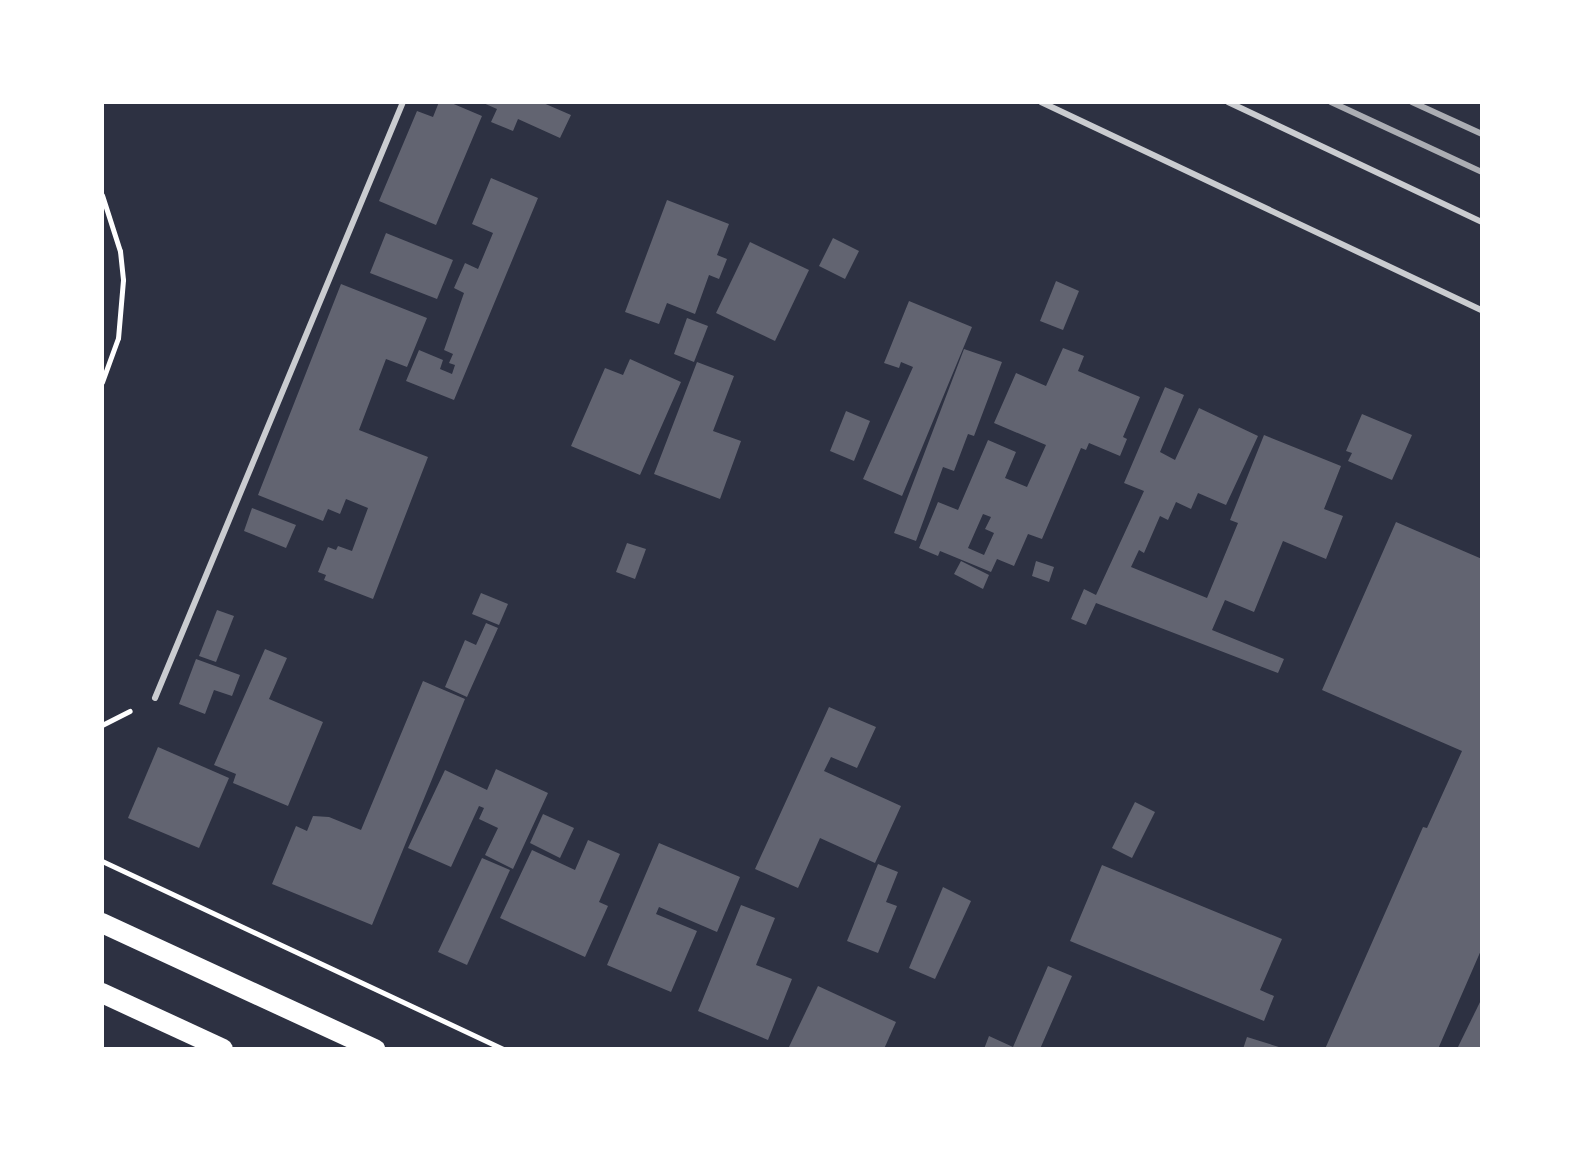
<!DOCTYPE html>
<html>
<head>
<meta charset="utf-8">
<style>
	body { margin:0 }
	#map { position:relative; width:1584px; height:1151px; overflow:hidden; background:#2d3142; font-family:"Roboto Condensed",sans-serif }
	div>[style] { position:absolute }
	.building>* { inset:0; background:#626471 }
	.path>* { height:5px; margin:-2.5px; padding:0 2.5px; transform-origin:2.5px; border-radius:2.5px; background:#fff }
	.service>* { height:6px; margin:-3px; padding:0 3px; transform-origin:3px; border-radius:3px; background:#caccd0 }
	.primary>* { height:20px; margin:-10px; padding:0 10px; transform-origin:10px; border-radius:10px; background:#fff }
	.rail>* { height:6px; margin:-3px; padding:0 3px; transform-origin:3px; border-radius:3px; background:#abadb3 }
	span { translate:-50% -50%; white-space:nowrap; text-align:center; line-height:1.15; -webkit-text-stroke:7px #fff; paint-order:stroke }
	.frame { position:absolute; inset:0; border:104px solid #fff; pointer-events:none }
</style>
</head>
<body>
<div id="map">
	<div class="building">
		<div style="clip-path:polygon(439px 102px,449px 102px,482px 116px,436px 225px,379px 201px,417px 111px,433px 117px)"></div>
		<div style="clip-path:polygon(481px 102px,541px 102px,571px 115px,560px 138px,518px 119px,513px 131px,491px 122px,497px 109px)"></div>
		<div style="clip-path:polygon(491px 178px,538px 198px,454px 400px,406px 381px,419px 350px,443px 360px,440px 369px,452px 374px,455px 365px,449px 363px,453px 354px,444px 350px,464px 293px,454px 288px,465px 263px,478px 269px,493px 233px,472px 224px)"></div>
		<div style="clip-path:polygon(667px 200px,729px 224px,717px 255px,727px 259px,719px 279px,709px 275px,695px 314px,667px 303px,659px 324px,625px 312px)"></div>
		<div style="clip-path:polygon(386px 233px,453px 260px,437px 299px,370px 273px)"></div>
		<div style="clip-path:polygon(833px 238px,859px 251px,845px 279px,819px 266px)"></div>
		<div style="clip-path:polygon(750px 242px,809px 270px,775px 341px,716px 313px)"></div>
		<div style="clip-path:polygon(1056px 281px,1079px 291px,1063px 330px,1040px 321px)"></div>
		<div style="clip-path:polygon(341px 284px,427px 318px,407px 367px,386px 359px,359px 430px,428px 457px,373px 599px,324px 580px,326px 575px,318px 572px,328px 547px,336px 550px,338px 546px,352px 551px,368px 508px,346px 499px,340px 514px,328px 509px,323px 521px,258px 495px)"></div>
		<div style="clip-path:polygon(909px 301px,972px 327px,902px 496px,863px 479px,913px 367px,901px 362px,899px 368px,884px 363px)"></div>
		<div style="clip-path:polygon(687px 318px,708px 326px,694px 362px,674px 354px)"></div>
		<div style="clip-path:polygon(evenodd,1063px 348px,1084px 356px,1078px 371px,1140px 397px,1123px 437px,1127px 439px,1120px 456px,1089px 443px,1086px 450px,1081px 448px,1042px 539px,1028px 534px,1014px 566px,997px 559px,991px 572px,940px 551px,938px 556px,919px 548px,938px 502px,958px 510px,988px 440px,1016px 452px,1005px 478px,1027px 487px,1046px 445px,994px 423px,1016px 373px,1046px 386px,1063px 348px,983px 514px,991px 517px,985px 529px,994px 533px,984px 555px,968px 548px,983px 514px)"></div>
		<div style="clip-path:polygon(964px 349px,1002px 362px,974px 436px,968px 434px,954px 471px,943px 467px,916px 541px,894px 533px)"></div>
		<div style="clip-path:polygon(630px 359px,681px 382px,640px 475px,571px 446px,605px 368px,623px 375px)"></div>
		<div style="clip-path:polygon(697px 362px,734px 376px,713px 431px,741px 441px,720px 499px,654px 474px)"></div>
		<div style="clip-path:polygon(1165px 387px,1184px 395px,1160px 452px,1175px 460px,1199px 408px,1258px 436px,1226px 505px,1198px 493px,1191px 509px,1176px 502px,1168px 520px,1160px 516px,1144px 553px,1139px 550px,1131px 567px,1207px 598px,1238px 523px,1230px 520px,1264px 435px,1341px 466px,1324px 509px,1343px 516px,1326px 559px,1283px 541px,1254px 612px,1225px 600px,1212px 630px,1284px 659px,1278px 673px,1096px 603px,1086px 625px,1071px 619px,1084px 589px,1096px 595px,1144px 491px,1124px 483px)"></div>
		<div style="clip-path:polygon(846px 411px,870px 421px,854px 461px,830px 451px)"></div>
		<div style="clip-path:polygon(1362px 414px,1412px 435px,1392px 480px,1348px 461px,1352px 453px,1346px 451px)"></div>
		<div style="clip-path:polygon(252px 508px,296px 525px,286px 548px,244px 531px)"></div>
		<div style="clip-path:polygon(1396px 522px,1482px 559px,1482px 948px,1438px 1049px,1325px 1049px,1423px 827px,1427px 828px,1462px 751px,1322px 690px)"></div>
		<div style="clip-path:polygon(627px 543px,646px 549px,635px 579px,616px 572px)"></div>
		<div style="clip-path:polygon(961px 561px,989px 575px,983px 589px,954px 574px)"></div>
		<div style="clip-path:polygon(1036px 561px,1054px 567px,1049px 582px,1032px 576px)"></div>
		<div style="clip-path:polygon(481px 593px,508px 604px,499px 625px,472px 614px)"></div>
		<div style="clip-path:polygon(217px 610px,234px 616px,216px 662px,199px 656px)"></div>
		<div style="clip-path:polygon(486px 623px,498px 628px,467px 697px,445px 687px,465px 640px,476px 645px)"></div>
		<div style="clip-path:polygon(265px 649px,287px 658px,269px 699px,323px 722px,288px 806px,233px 783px,236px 774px,214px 765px)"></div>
		<div style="clip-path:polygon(196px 659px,240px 675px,232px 696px,214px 690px,205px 714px,179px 704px)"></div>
		<div style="clip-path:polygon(423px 681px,465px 699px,372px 925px,272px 884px,296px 826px,307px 831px,313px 816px,329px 817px,361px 830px)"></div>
		<div style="clip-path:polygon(829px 707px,876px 727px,857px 768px,831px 757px,824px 771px,901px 806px,875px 863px,820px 838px,798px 888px,755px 869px)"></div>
		<div style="clip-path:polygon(158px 747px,229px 778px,199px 848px,128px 818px)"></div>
		<div style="clip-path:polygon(496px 769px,548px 793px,513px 869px,485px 855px,498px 828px,479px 819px,484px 808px,479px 806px,451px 867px,408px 848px,445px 770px,487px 790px)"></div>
		<div style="clip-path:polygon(1135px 802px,1155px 812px,1132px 858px,1112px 848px)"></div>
		<div style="clip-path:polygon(543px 814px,574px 828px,560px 858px,530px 843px)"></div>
		<div style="clip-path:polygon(588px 840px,620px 854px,599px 902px,608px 906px,585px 957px,500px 918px,532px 850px,575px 870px)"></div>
		<div style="clip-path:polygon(659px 843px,740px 877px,717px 932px,659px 907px,656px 914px,697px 931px,671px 992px,607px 965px)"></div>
		<div style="clip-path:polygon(482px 858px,510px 870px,467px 965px,438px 952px)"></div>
		<div style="clip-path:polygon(878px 864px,898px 872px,886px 902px,897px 906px,878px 953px,847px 941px)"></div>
		<div style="clip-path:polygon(1102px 865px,1282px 939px,1260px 990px,1274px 996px,1264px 1021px,1070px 941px)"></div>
		<div style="clip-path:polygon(943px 887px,971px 901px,935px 979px,909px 968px)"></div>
		<div style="clip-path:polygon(741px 905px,775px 918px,756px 965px,792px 979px,768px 1040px,698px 1011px)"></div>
		<div style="clip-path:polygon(1048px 966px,1072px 976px,1040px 1049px,984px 1049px,989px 1036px,1013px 1047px)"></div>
		<div style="clip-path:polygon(818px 986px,896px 1022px,884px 1049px,788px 1049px)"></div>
		<div style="clip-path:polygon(1482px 998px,1482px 1049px,1457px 1049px)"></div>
		<div style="clip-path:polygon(1247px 1037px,1282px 1048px,1282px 1049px,1243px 1049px)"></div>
	</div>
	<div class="path">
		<div style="left:102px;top:195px;width:59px;rotate:72.2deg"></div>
		<div style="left:120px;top:251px;width:29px;rotate:84deg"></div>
		<div style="left:123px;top:280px;width:58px;rotate:94.9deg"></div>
		<div style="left:118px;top:338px;width:47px;rotate:110deg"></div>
		<div style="left:102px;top:725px;width:31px;rotate:-27deg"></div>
		<div style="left:102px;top:861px;width:443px;rotate:25.1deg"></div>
	</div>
	<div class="service">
		<div style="left:1041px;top:102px;width:488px;rotate:25.3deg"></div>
		<div style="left:1228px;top:102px;width:281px;rotate:25.3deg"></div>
		<div style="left:155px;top:698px;width:646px;rotate:-67.41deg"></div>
	</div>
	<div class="primary">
		<div style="left:102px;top:923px;width:301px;rotate:24.8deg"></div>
		<div style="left:102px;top:993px;width:133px;rotate:24.8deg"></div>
	</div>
	<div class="rail">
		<div style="left:1331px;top:102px;width:166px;rotate:24.9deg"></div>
		<div style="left:1412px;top:102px;width:77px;rotate:24.6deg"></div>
	</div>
	<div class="frame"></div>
</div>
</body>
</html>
